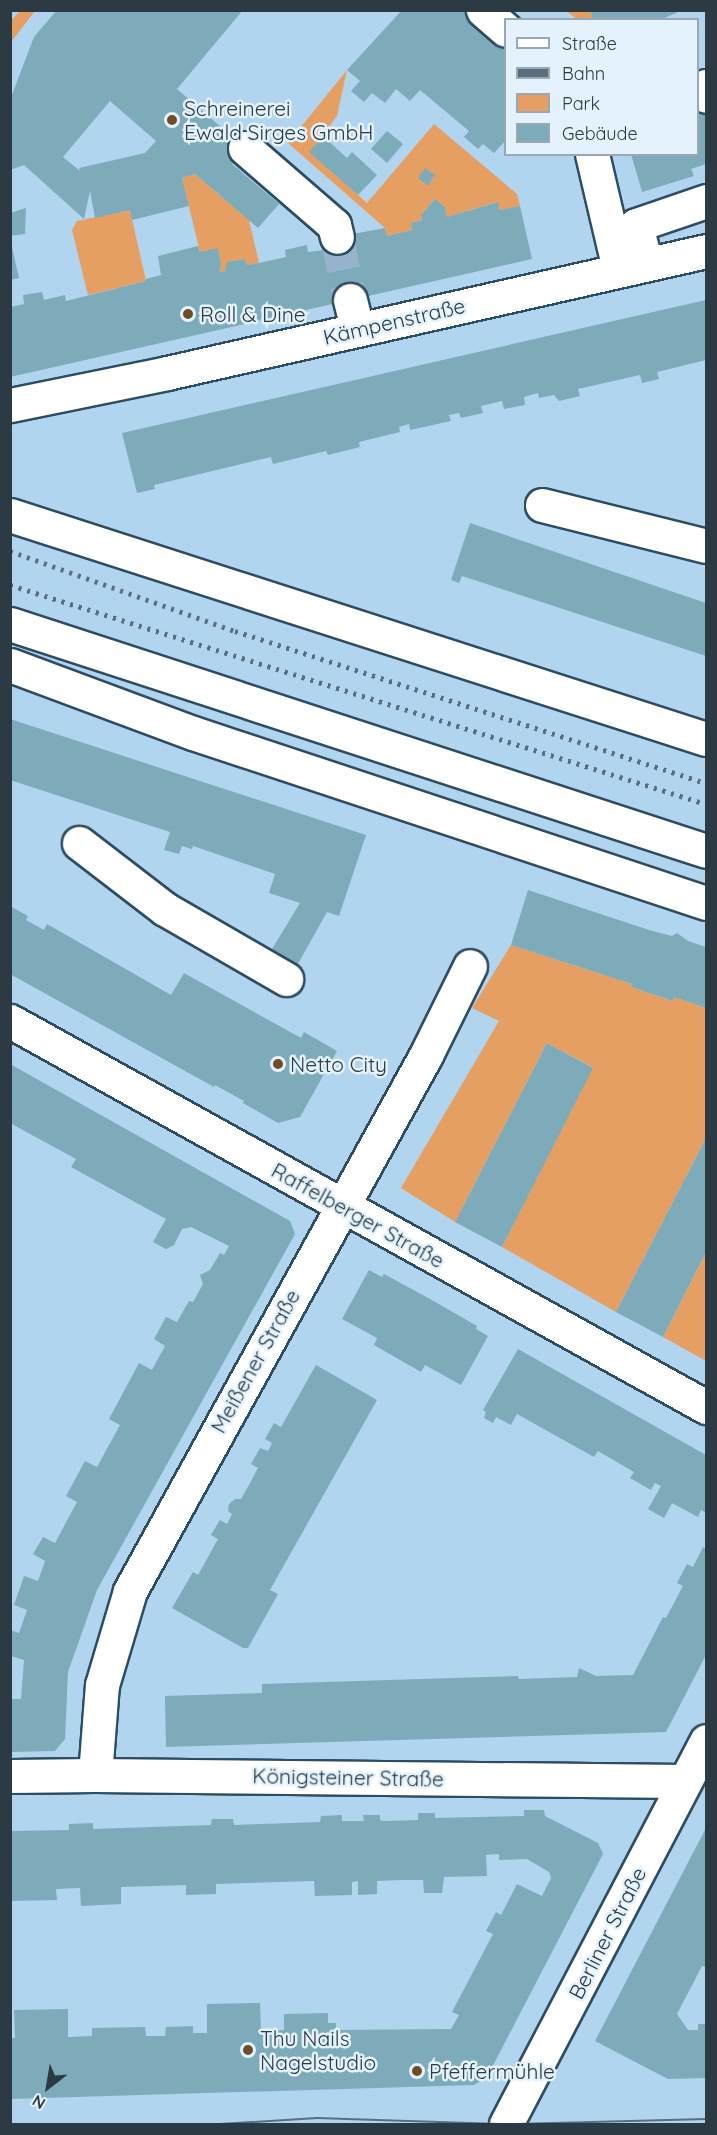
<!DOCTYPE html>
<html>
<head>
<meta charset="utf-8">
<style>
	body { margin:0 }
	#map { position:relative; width:717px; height:2135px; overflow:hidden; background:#b1d4ef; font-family:Quicksand,sans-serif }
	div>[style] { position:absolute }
	.green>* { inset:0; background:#e69f63 }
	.building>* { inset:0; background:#7eabba }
	.minor-tunnel>* { height:33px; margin-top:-16.5px; transform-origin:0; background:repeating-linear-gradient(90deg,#96b5cd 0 33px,transparent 0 49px) }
	.roads { filter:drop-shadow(2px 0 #2d4d63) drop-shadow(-2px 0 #2d4d63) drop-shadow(0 2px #2d4d63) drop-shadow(0 -2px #2d4d63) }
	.minor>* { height:33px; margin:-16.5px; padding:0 16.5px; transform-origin:16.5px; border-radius:16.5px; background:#fff }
	.highway>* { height:33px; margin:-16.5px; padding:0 16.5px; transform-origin:16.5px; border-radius:16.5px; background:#fff }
	.tram>* { height:1.5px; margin:-0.75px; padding:0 0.75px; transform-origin:0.75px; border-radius:0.75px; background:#596e7e }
	.rail>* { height:4.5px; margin-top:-2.25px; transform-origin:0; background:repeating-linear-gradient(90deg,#596e7e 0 3px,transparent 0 9px) }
	.dots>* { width:16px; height:16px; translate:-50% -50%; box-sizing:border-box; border:3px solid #e4f2fd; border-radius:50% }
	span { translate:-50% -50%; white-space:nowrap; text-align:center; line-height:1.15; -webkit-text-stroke:5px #e4f2fd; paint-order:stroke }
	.poi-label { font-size:21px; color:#2c3a44 }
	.left { translate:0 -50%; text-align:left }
	.street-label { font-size:21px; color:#2c3a44 }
	.frame { position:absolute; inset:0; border:12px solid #2c3a44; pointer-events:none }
	.legend { position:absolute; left:504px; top:18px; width:195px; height:138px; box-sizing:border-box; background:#e4f2fd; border:2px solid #9aa8b3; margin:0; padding:8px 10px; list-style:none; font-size:18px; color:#2c3a44 }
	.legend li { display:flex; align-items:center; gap:12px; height:30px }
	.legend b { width:30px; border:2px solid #9aa8b3 }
	.north { position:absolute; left:18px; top:2057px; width:60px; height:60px; -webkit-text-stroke:4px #e4f2fd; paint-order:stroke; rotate:211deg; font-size:16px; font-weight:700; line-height:24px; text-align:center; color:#2c3a44 }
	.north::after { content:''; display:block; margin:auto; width:21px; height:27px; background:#2c3a44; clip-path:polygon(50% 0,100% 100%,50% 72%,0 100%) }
</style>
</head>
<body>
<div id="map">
	<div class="green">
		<div style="clip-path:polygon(20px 11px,35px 11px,11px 42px,11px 20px)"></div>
		<div style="clip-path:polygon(566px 11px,590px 11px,593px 19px,577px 19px)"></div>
		<div style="clip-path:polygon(347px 70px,337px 116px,310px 152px,367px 203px,434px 124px,517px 194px,520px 206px,499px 210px,497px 202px,447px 217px,445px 207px,435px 199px,421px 215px,422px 220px,411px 223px,412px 230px,387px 236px,385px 228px,288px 143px)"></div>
		<div style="clip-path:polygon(195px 174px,249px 220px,259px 263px,247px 265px,245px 259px,228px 262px,225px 271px,219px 272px,221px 264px,218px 249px,200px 252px,182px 178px)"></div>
		<div style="clip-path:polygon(130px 210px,146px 281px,88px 295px,72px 230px,77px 221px)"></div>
		<div style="clip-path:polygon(511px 945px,632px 984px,631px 987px,673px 1001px,674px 997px,706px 1008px,706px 1138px,616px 1312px,502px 1247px,592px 1067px,547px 1043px,455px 1222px,401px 1188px,499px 1021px,472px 1008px)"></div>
		<div style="clip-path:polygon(706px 1252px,706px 1361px,663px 1337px)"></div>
	</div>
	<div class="building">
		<div style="clip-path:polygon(evenodd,57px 10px,243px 10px,177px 89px,245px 148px,232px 164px,279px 204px,258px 228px,195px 174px,182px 178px,189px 206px,132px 220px,130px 210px,95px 218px,90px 191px,84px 219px,24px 165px,10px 170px,10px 100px,34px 37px,57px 10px,110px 101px,156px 141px,145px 153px,79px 168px,80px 171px,63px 157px,110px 101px)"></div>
		<div style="clip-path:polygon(402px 10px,466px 10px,506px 43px,506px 140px,494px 153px,483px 144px,478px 149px,464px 137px,469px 131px,420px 90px,410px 101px,396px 89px,385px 103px,372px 93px,364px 102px,351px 91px,360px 81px,347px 70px)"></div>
		<div style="clip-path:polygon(590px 10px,677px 10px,678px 12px,660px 20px,593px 20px)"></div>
		<div style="clip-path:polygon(706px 107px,706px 164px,691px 169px,694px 176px,642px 192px,631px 154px,698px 154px,698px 110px)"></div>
		<div style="clip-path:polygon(387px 131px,403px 144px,387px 163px,371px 149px)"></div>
		<div style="clip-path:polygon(323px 136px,347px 158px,352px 152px,377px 175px,358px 195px,309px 152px)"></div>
		<div style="clip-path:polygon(425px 168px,435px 175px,428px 186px,418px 178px)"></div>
		<div style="clip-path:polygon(435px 199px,445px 207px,447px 217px,498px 202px,499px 210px,520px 206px,532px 259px,10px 377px,10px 307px,24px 304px,23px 295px,42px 292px,44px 300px,65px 295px,66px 301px,146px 281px,146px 279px,161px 275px,158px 256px,198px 246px,200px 252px,218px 248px,221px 264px,219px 272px,225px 271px,227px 262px,245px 259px,247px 265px,259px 263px,286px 257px,285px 250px,307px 245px,308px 252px,334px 249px,332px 238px,385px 228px,387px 236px,412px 230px,411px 223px,422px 220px,421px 215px)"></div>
		<div style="clip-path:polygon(26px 208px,25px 234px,10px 236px,10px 213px)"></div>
		<div style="clip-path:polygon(11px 243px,19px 278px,10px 280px,10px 244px)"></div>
		<div style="clip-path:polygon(706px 300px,706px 360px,657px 372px,659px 379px,642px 383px,640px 375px,578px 389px,580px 396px,559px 401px,554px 395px,539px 398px,538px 393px,524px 397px,525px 405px,504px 409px,502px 401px,481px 406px,483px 413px,461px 418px,459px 413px,449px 415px,451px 421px,410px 430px,409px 424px,399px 427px,400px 432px,359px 442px,360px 447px,328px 455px,326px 451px,273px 464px,271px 457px,154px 485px,155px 489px,137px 493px,122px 433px)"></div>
		<div style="clip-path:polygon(470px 523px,706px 603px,706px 656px,462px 576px,459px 583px,451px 580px)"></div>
		<div style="clip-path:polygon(10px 719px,366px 835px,339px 916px,327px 912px,295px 969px,269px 954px,300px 903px,269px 893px,275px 874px,193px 846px,192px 849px,182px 846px,179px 854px,164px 850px,170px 832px,10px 780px)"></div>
		<div style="clip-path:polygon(528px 890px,649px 930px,672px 936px,677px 933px,688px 941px,706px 947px,706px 1008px,674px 997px,673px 1001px,631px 987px,632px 984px,511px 945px)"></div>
		<div style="clip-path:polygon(10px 906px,28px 916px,26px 920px,44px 930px,47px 924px,171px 995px,184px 973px,301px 1038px,304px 1032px,337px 1051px,300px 1117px,278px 1123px,243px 1103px,244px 1101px,215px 1085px,214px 1087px,10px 974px)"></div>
		<div style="clip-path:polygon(547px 1043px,593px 1068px,502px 1247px,455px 1222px)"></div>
		<div style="clip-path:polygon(10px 1064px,290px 1221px,295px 1234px,97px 1590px,68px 1672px,65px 1739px,55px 1751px,10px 1752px,10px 1699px,21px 1699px,24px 1660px,11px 1656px,10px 1630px,19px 1633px,27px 1610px,14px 1605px,24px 1576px,38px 1581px,45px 1561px,33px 1554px,43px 1537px,55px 1543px,77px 1502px,66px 1496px,85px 1461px,97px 1467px,120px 1425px,109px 1419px,139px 1363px,152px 1370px,165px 1346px,154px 1339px,166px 1317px,177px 1322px,189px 1301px,193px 1302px,203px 1284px,200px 1275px,210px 1270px,220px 1253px,224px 1255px,229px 1246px,191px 1227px,182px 1229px,174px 1245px,166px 1249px,153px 1242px,166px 1219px,71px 1167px,76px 1159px,10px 1123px)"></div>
		<div style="clip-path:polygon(706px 1138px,706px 1252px,663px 1337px,616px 1312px)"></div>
		<div style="clip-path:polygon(369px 1270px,382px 1277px,384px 1274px,430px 1299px,477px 1326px,476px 1329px,488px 1336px,461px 1385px,425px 1365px,421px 1372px,374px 1345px,377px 1338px,342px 1319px)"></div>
		<div style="clip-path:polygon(518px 1349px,706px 1455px,706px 1513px,701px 1510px,698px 1517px,672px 1503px,664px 1518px,648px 1509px,661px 1486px,655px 1483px,651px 1490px,630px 1478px,634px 1472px,598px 1451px,594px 1457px,517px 1414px,511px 1425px,496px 1417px,493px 1423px,484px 1418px,486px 1412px,483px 1410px)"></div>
		<div style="clip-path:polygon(316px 1365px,377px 1400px,270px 1590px,278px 1594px,248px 1648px,243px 1648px,172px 1608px,193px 1572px,198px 1575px,218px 1539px,211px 1535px,220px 1520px,227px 1524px,232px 1514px,228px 1511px,229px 1504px,235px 1499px,241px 1499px,250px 1483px,258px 1468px,251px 1464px,260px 1448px,268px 1451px,272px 1443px,265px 1439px,274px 1423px,281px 1427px)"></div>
		<div style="clip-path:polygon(703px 1547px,706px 1549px,706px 1655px,666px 1732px,166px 1747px,165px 1696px,262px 1693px,262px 1684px,518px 1676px,519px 1679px,577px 1677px,579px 1668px,596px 1676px,633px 1675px,663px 1617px,666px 1618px,683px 1586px,677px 1583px,687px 1564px,693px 1567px)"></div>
		<div style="clip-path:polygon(524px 1810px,544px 1810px,545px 1816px,598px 1843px,603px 1854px,487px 2077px,474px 2085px,10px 2099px,10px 2038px,15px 2038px,14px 2010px,68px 2009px,68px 2037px,92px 2036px,92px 2028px,145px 2027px,146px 2036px,165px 2036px,166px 2027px,193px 2026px,193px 2033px,207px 2033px,207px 2004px,260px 2003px,261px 2031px,284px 2030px,284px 2014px,328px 2013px,328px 2023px,336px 2023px,336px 2030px,451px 2029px,459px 2015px,452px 2012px,493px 1934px,486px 1931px,496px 1912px,501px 1915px,517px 1884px,542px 1896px,551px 1878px,549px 1872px,527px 1859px,499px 1860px,499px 1854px,486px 1855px,487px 1876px,444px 1877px,442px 1893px,424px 1893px,423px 1880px,401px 1880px,377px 1881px,377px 1894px,358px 1895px,358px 1881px,352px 1882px,352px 1895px,315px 1896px,314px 1881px,216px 1884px,216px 1894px,186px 1895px,186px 1885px,121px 1887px,121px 1904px,81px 1906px,80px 1888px,56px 1889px,57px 1900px,10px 1901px,10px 1831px,69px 1830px,69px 1824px,93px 1823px,93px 1829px,211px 1825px,212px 1819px,233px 1819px,234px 1825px,320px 1822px,321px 1816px,342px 1815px,342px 1821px,364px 1821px,363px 1815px,380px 1815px,380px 1820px,384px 1821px,418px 1820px,418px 1813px,435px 1813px,435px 1818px,524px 1816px)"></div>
		<div style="clip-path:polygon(706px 1828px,706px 1967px,702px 1966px,677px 2014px,688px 2030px,698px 2030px,698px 2024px,706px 2024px,706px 2078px,668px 2079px,595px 2041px)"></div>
	</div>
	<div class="minor-tunnel">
		<div style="left:337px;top:237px;width:64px;rotate:78.3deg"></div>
	</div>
	<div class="roads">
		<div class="minor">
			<div style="left:483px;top:10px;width:30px;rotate:41deg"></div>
			<div style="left:706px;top:86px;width:2px;rotate:153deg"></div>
			<div style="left:704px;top:87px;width:9px;rotate:77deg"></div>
			<div style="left:245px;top:148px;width:118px;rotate:40.9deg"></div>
			<div style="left:334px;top:225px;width:12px;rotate:76deg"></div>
			<div style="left:592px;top:154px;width:118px;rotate:76.8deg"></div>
			<div style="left:646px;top:264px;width:40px;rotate:-104.4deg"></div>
			<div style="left:636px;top:225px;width:74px;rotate:-18.9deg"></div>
			<div style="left:350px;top:300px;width:30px;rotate:76deg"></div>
			<div style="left:10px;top:405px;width:160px;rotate:-11.5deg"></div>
			<div style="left:167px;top:373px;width:553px;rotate:-12.75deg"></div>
			<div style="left:542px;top:505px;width:169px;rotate:14deg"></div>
			<div style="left:79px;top:843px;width:108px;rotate:37.5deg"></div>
			<div style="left:165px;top:909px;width:140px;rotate:30deg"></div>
			<div style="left:10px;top:1021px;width:796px;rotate:29.01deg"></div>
			<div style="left:95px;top:1775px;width:90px;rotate:-85.6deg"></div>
			<div style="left:102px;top:1685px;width:98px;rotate:-73.4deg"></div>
			<div style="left:130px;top:1591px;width:612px;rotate:-61.09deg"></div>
			<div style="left:426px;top:1055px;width:99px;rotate:-63.7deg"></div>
			<div style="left:10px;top:1776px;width:85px;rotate:-0.7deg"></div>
			<div style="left:95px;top:1775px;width:590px;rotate:0.58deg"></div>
			<div style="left:506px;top:2124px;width:432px;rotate:-62.4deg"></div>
		</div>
		<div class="highway">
			<div style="left:10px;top:515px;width:731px;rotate:17.84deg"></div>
			<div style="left:10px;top:624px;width:732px;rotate:18.06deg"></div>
			<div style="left:10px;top:665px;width:195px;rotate:20.4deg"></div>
			<div style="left:193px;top:733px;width:540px;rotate:18.33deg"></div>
		</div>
	</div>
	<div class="tram">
		<div style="left:220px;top:2124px;width:97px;rotate:-3.5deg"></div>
		<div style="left:317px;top:2118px;width:183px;rotate:1.9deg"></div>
		<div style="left:516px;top:2124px;width:190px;rotate:-1.5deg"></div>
	</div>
	<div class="rail">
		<div style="left:10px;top:551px;width:239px;rotate:19.6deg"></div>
		<div style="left:235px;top:631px;width:495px;rotate:17.9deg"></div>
		<div style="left:10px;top:585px;width:730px;rotate:17.47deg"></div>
	</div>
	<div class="dots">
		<div style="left:172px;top:120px;background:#724b29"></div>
		<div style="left:188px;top:314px;background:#724b29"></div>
		<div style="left:278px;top:1064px;background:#724b29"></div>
		<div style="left:248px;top:2050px;background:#724b29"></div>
		<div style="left:417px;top:2071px;background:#724b29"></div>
	</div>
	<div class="poi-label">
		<span class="left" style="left:184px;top:120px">Schreinerei<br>Ewald Sirges GmbH</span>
		<span class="left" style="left:200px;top:314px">Roll &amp; Dine</span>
		<span class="left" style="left:290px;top:1064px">Netto City</span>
		<span class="left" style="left:260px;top:2050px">Thu Nails<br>Nagelstudio</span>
		<span class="left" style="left:429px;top:2071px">Pfeffermühle</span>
	</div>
	<div class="street-label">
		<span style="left:394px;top:321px;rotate:-13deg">Kämpenstraße</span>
		<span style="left:358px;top:1215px;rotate:29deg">Raffelberger Straße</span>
		<span style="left:255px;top:1361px;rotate:-61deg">Meißener Straße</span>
		<span style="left:348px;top:1777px;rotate:1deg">Königsteiner Straße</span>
		<span style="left:607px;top:1933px;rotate:-63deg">Berliner Straße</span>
	</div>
	<div class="frame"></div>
	<ul class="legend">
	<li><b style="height:8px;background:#fff"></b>Straße</li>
	<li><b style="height:8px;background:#596e7e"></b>Bahn</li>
	<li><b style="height:16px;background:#e69f63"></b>Park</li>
	<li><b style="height:16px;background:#7eabba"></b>Gebäude</li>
	</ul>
	<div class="north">N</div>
</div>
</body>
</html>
